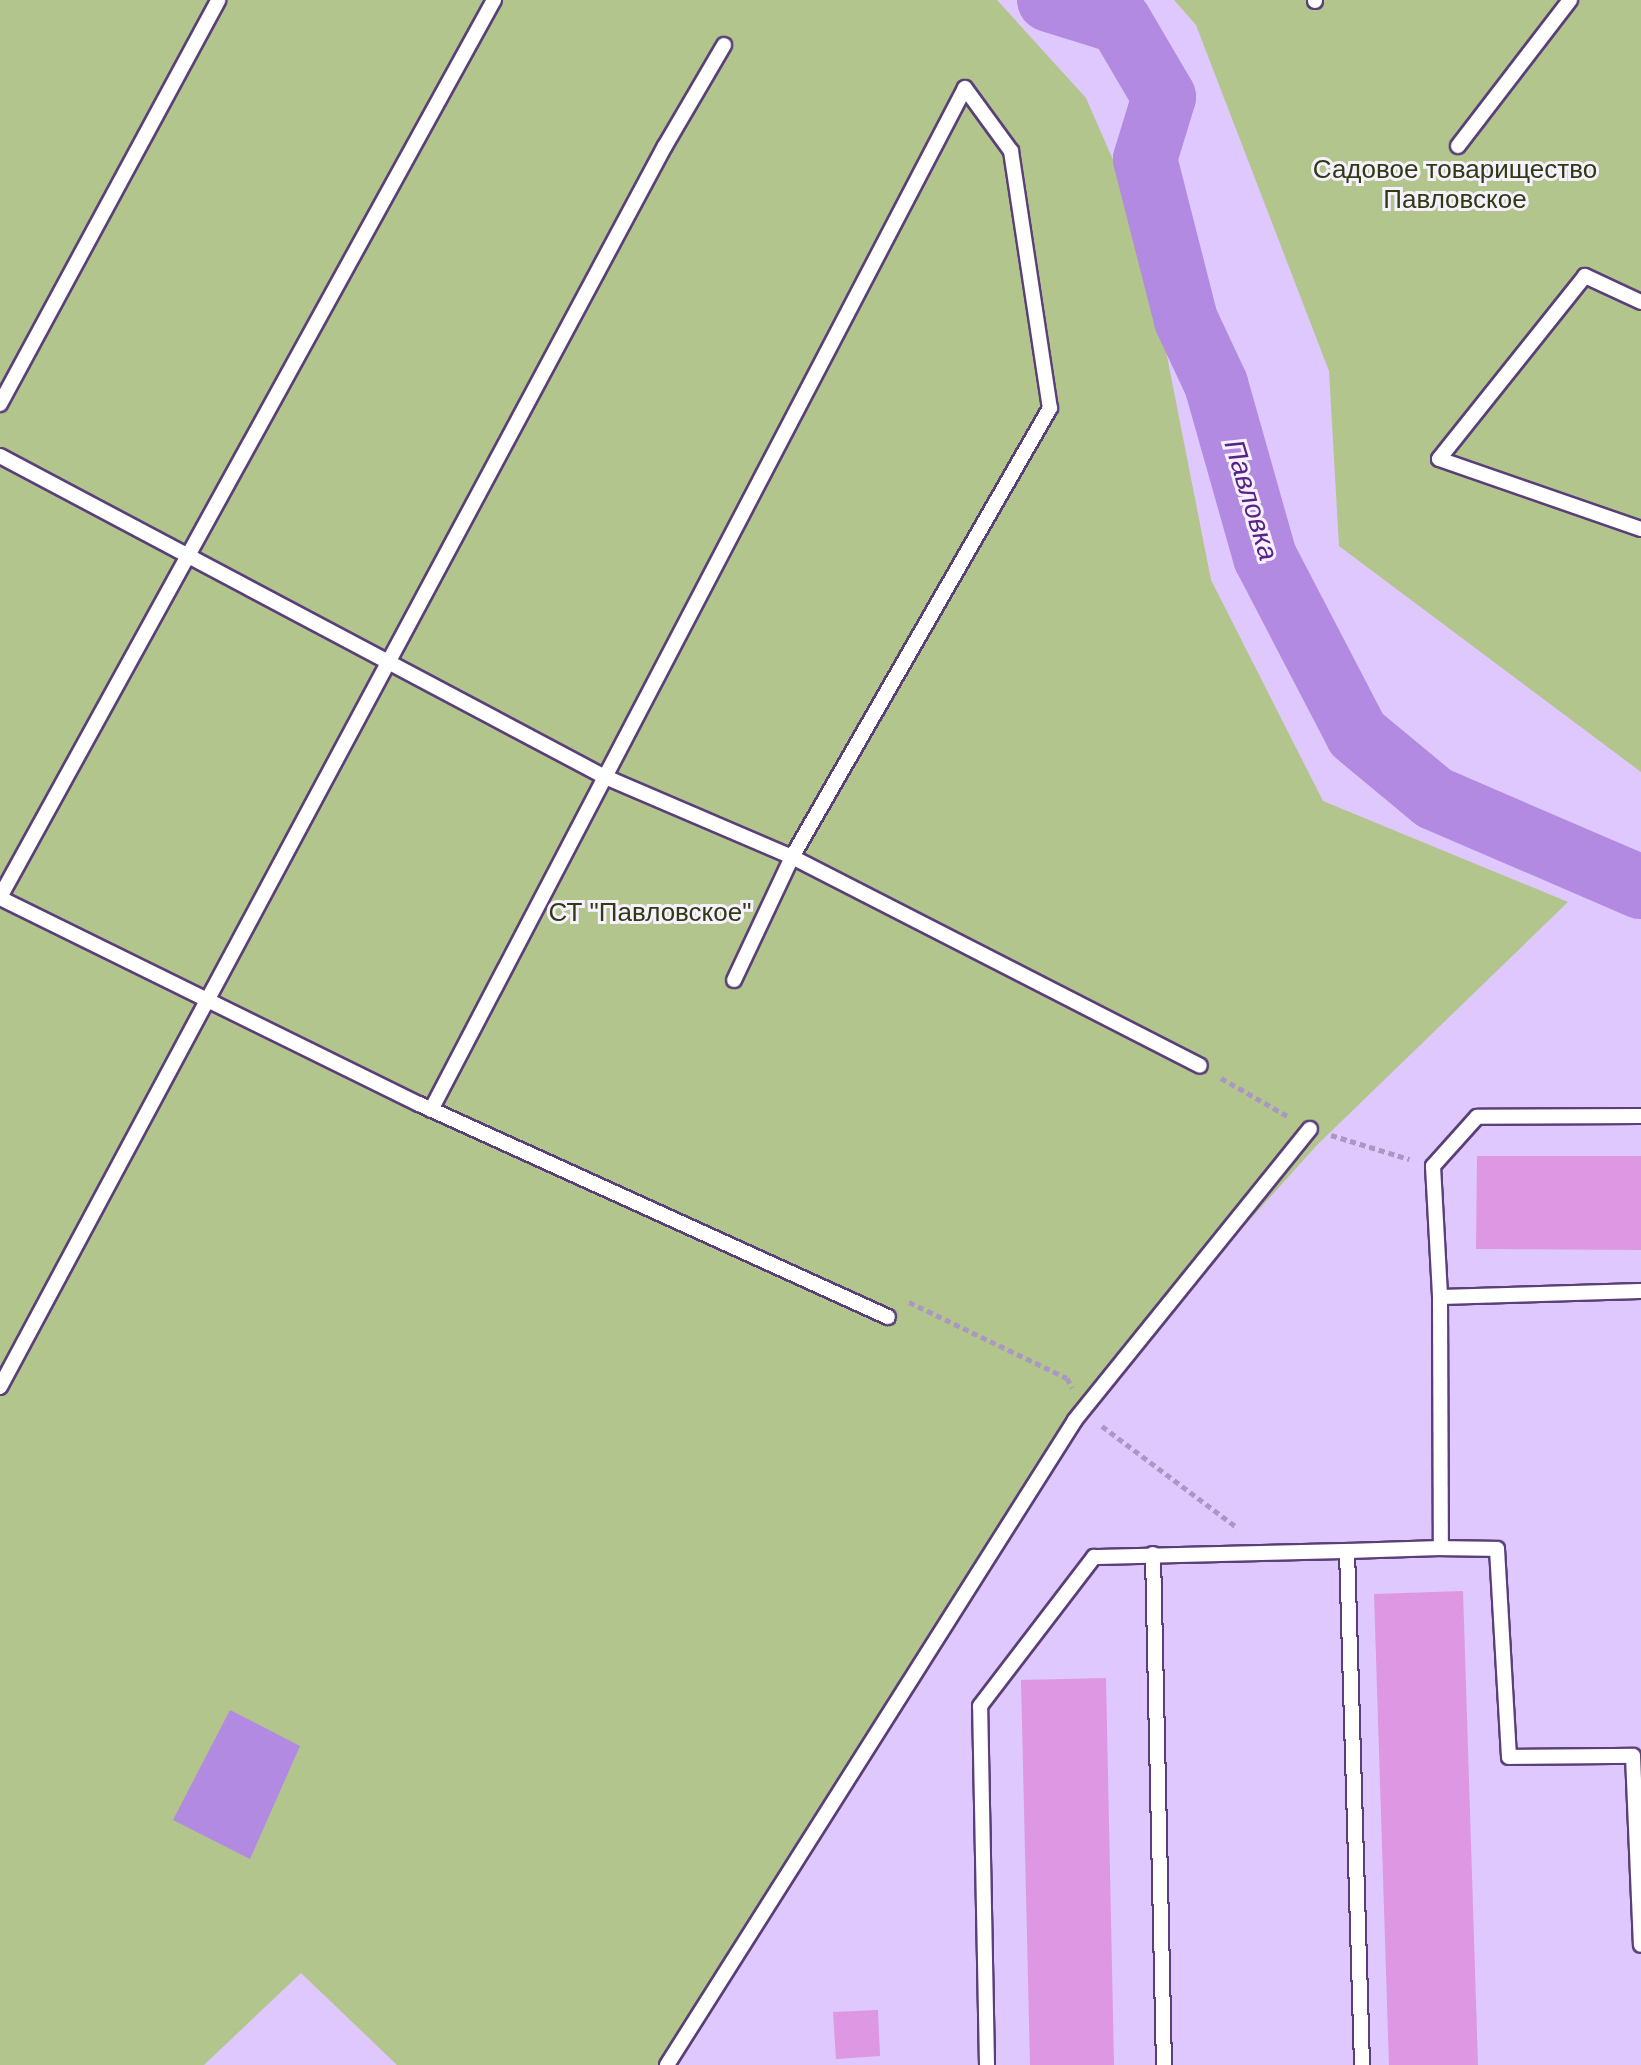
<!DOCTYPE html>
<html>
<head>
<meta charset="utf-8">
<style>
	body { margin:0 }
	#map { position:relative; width:1641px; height:2065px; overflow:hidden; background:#dec8fd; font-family:Arial,sans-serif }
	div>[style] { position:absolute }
	.green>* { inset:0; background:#b1c58c }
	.water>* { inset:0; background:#b28ae2 }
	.river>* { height:64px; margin:-32px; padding:0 32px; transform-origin:32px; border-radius:32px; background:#b28ae2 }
	.building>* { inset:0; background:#de97e3 }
	.path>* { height:5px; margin-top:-2.5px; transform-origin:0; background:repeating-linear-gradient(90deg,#aa97c4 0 6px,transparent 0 10px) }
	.roads { filter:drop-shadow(2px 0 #5a3f78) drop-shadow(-2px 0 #5a3f78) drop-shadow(0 2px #5a3f78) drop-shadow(0 -2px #5a3f78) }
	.lane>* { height:14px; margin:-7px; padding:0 7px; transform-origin:7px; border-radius:7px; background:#fff }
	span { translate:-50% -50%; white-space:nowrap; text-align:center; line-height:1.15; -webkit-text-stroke:6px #f7f1ff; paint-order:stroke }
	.park-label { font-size:26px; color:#2f3b12 }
	.water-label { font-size:28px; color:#582288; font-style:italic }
</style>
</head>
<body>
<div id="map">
	<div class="green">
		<div style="clip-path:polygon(0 0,997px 0,1086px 98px,1141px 224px,1211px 580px,1323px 801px,1568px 902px,1317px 1145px,1074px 1415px,666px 2065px,397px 2065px,301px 1973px,204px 2065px,0 2065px)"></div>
		<div style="clip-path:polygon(1174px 0,1641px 0,1641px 772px,1339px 546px,1329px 371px,1196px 25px)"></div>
	</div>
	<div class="water">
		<div style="clip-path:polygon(230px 1710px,300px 1746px,250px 1859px,173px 1820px)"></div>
	</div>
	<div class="river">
		<div style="left:1049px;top:0;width:74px;rotate:17.2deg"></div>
		<div style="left:1120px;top:22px;width:87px;rotate:59.6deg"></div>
		<div style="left:1164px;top:97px;width:65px;rotate:107deg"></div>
		<div style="left:1145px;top:159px;width:166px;rotate:75.7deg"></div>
		<div style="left:1186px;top:320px;width:71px;rotate:64.9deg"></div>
		<div style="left:1216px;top:384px;width:180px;rotate:74.2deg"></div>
		<div style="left:1265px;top:557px;width:199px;rotate:62.5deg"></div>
		<div style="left:1357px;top:734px;width:100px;rotate:39.7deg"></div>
		<div style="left:1434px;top:798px;width:225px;rotate:23.3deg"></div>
	</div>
	<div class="building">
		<div style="clip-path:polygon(1477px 1156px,1641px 1156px,1641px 1250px,1476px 1249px)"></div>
		<div style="clip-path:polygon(1463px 1591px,1478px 2065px,1389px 2065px,1374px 1594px)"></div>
		<div style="clip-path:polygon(1106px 1678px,1114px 2065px,1030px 2065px,1021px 1680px)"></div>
		<div style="clip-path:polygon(878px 2010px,880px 2056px,836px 2059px,833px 2012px)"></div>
	</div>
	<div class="path">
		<div style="left:1221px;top:1078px;width:78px;rotate:29.8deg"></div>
		<div style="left:1331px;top:1135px;width:82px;rotate:17.1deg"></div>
		<div style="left:909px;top:1302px;width:175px;rotate:25.7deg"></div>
		<div style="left:1067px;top:1378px;width:11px;rotate:63deg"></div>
		<div style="left:1102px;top:1426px;width:170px;rotate:36.9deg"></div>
	</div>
	<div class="roads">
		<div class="lane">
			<div style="left:1315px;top:1px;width:1px;rotate:-90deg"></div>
			<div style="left:1458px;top:146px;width:184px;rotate:-52.5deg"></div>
			<div style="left:1641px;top:302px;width:62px;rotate:-155.1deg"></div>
			<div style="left:1585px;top:276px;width:234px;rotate:128.6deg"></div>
			<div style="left:1439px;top:459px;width:214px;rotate:19.1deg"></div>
			<div style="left:0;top:404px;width:459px;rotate:-61.6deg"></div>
			<div style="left:0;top:456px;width:683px;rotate:27.95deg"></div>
			<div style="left:603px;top:776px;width:206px;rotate:23.2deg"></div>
			<div style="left:792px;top:857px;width:458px;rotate:27.1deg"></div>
			<div style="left:0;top:897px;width:1024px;rotate:-61.16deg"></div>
			<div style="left:0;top:898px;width:467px;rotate:26.2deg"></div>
			<div style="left:419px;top:1104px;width:515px;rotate:24.43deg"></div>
			<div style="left:431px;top:1110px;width:1153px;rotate:-62.41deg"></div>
			<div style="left:965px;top:88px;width:78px;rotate:53.9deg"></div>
			<div style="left:1011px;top:151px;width:260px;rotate:81.4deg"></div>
			<div style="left:1050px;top:408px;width:518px;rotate:119.88deg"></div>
			<div style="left:792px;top:857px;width:136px;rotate:115.2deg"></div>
			<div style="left:1641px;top:1116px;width:164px;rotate:179.7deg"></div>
			<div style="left:1477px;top:1117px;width:66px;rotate:131.9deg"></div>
			<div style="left:1433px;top:1166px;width:131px;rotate:86.9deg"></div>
			<div style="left:1440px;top:1297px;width:251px;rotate:89.8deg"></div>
			<div style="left:1441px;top:1548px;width:56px;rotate:1deg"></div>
			<div style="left:1497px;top:1549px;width:208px;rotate:86.7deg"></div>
			<div style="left:1509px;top:1757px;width:124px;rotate:-0.5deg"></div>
			<div style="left:1633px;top:1756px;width:189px;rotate:87.6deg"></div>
			<div style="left:1440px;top:1297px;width:201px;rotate:-1.7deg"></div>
			<div style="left:0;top:1387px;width:1408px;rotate:-61.82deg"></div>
			<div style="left:665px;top:146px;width:117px;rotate:-59.7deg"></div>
			<div style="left:1153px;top:1554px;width:511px;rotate:88.77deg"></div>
			<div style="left:667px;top:2065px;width:763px;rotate:-57.68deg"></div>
			<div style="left:1075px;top:1420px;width:374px;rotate:-51.1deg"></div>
			<div style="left:987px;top:2065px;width:359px;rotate:-91.1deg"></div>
			<div style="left:980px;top:1706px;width:188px;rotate:-52.6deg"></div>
			<div style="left:1094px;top:1557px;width:253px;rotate:-1.4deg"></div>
			<div style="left:1362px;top:2065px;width:514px;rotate:-91.67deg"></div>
			<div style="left:1347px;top:1551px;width:94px;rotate:-1.8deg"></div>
		</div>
	</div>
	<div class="park-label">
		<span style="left:1455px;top:185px">Садовое товарищество<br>Павловское</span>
		<span style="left:650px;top:913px">СТ "Павловское"</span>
	</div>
	<div class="water-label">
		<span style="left:1251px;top:500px;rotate:73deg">Павловка</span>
	</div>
</div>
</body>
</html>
